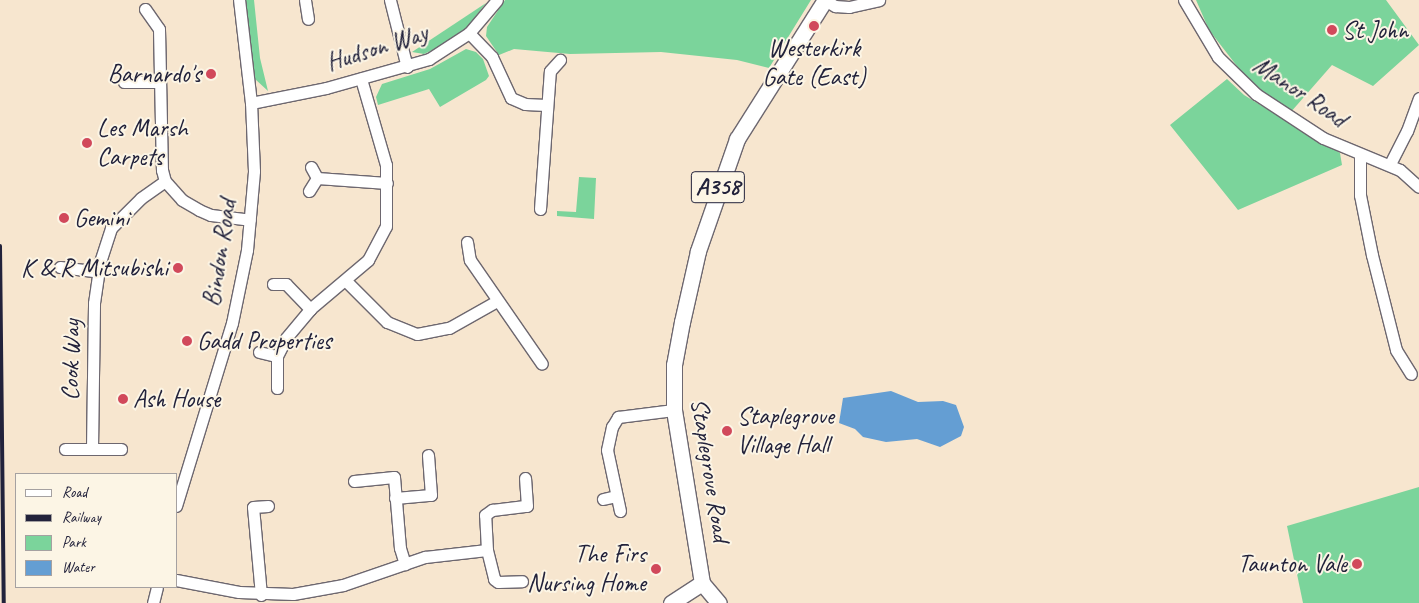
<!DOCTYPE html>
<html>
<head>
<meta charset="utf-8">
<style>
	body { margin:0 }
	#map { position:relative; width:1419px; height:603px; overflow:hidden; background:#f7e6cf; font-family:Caveat,sans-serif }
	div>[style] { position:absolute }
	.green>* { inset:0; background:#7bd49b }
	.water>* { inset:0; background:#649ed3 }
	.roads { filter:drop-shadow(1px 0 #6d676f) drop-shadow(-1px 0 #6d676f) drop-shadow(0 1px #6d676f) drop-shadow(0 -1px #6d676f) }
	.minor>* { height:11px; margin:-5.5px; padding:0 5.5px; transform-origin:5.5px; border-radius:5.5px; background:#fff }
	.major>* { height:15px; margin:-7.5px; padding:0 7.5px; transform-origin:7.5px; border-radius:7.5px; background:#fff }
	.rail>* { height:4px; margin:-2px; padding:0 2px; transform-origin:2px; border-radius:2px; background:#22223b }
	.dots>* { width:14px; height:14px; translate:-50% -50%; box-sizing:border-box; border:2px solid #fcf5e5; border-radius:50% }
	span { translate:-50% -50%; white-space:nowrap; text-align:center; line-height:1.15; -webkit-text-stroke:4px #fcf5e5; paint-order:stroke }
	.shield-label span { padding:1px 4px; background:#fcf5e5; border:1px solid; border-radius:4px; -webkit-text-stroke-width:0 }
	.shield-label { font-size:24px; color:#22223b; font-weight:700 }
	.poi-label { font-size:25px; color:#22223b }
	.left { translate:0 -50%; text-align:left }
	.right { translate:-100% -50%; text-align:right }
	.street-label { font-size:25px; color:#22223b }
	.legend { position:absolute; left:15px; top:473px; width:162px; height:115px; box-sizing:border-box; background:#fcf5e5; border:1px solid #a5a1a1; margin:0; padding:6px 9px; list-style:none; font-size:15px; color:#22223b }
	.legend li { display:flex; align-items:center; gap:10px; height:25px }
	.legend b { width:25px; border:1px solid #a5a1a1 }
</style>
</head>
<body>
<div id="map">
	<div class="green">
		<div style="clip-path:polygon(245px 0,254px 0,260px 58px,268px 91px,255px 79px)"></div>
		<div style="clip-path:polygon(505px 0,811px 0,769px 68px,737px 60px,661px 52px,570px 54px,514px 49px,499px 55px,486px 36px,487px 27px)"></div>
		<div style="clip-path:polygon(1196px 0,1386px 0,1419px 45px,1373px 86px,1332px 65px,1290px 113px,1247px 79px,1209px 30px)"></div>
		<div style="clip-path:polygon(486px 3px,466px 29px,439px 47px,424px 54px,412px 52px)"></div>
		<div style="clip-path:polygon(466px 49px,476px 52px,483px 59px,489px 76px,486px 80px,440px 107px,429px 89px,378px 105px,376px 97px,382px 84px,430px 69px)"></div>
		<div style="clip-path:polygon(1227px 79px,1244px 95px,1340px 153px,1342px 165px,1238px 210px,1170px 125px)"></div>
		<div style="clip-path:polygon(579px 177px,596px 178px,594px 219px,557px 216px,557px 211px,576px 212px)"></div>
		<div style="clip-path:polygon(1419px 487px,1419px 603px,1303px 603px,1287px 526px)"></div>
	</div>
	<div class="water">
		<div style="clip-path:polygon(891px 391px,918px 402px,943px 401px,956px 405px,964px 427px,961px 436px,940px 447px,917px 439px,886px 442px,863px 437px,855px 429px,839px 423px,843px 398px)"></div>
	</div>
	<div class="roads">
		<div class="minor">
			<div style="left:305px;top:0;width:19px;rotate:81deg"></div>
			<div style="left:390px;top:0;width:69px;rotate:75.8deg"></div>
			<div style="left:825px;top:0;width:12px;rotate:31deg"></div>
			<div style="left:835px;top:6px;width:14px;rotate:4deg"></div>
			<div style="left:849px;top:7px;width:31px;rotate:-13deg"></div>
			<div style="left:1184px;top:0;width:66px;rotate:59.2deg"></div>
			<div style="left:1218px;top:57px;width:53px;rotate:44.2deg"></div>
			<div style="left:1256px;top:94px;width:80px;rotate:33.3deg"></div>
			<div style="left:1323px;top:138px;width:83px;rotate:22.6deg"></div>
			<div style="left:1400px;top:170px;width:25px;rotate:42deg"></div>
			<div style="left:145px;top:9px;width:24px;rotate:55deg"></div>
			<div style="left:159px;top:29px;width:141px;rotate:88.8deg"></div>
			<div style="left:162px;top:170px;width:11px;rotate:75deg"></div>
			<div style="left:469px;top:33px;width:33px;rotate:46deg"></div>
			<div style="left:492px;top:57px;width:45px;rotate:65.1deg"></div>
			<div style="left:511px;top:98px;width:15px;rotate:23deg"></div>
			<div style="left:525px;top:104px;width:21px;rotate:3deg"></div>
			<div style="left:124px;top:82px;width:36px"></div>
			<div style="left:251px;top:103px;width:76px;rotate:-11.3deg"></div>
			<div style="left:326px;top:88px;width:107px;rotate:-15.7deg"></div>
			<div style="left:429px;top:59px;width:48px;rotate:-33deg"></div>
			<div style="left:469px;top:33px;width:43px;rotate:-49.7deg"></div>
			<div style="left:1360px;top:154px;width:41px;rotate:90deg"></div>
			<div style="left:1360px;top:195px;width:61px;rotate:78.7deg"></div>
			<div style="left:1372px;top:255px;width:98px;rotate:75.8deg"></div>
			<div style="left:1396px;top:350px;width:28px;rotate:58deg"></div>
			<div style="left:1390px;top:164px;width:37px;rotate:-63deg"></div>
			<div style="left:1407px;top:131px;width:35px;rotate:-70deg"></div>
			<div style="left:311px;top:167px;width:13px;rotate:61deg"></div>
			<div style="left:317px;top:178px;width:70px;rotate:4.1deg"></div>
			<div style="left:309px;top:191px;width:15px;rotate:-58deg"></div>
			<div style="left:540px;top:209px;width:138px;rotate:-85.9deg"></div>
			<div style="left:550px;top:71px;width:15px;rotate:-48deg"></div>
			<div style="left:467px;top:242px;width:18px;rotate:81deg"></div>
			<div style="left:470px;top:260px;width:126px;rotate:55.3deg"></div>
			<div style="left:60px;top:267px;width:38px;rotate:7deg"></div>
			<div style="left:346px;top:281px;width:58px;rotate:45deg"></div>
			<div style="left:387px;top:322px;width:32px;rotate:22deg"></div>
			<div style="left:417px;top:334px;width:33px;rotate:-11deg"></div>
			<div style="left:449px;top:328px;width:55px;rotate:-29.4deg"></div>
			<div style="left:273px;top:284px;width:13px"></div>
			<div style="left:286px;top:284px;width:35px;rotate:46deg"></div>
			<div style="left:259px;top:352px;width:18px;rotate:13deg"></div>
			<div style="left:277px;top:388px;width:32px;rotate:-90deg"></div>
			<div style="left:277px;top:356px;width:20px;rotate:-63deg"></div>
			<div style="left:286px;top:338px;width:38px;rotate:-50deg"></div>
			<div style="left:310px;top:309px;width:76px;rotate:-40.2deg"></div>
			<div style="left:368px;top:260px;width:38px;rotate:-62deg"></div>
			<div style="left:386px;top:226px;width:61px;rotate:-90deg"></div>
			<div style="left:386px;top:165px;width:90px;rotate:-106.2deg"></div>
			<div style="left:65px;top:449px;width:56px"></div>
			<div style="left:92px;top:449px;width:146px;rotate:-89.2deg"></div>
			<div style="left:94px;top:303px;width:41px;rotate:-81.7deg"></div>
			<div style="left:100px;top:262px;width:36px;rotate:-72deg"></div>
			<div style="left:111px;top:228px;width:42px;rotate:-45deg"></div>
			<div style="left:141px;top:198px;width:29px;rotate:-35deg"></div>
			<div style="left:165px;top:181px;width:25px;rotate:48deg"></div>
			<div style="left:182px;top:200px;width:20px;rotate:30deg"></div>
			<div style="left:199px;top:210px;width:13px;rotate:23deg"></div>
			<div style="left:211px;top:215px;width:39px;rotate:7deg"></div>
			<div style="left:354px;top:481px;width:40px;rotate:-5.7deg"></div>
			<div style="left:394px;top:477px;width:71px;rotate:85.2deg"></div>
			<div style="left:400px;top:548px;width:17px;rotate:73deg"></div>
			<div style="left:395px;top:498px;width:36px;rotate:-5deg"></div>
			<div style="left:431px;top:495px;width:40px;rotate:-94.3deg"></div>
			<div style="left:603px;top:499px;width:13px;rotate:-13deg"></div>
			<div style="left:176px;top:506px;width:191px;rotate:-73deg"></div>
			<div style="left:232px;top:323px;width:75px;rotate:-78.4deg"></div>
			<div style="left:247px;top:250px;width:79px;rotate:-84.9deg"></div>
			<div style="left:254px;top:171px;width:68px;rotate:-92.5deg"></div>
			<div style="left:251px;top:103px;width:104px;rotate:-96.6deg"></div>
			<div style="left:620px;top:511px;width:62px;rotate:-102deg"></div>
			<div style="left:607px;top:450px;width:24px;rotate:-78deg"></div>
			<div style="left:612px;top:427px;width:12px;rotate:-59deg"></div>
			<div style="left:618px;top:417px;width:56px;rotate:-7.1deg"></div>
			<div style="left:487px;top:550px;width:30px;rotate:76deg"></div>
			<div style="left:494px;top:579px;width:5px;rotate:37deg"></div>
			<div style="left:498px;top:582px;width:24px;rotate:-2deg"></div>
			<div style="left:176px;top:580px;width:64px;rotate:10.8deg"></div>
			<div style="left:239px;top:592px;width:54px;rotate:2.1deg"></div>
			<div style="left:293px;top:594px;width:51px;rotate:-10.2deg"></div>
			<div style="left:343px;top:585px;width:87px;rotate:-18.9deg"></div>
			<div style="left:425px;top:557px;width:62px;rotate:-6.4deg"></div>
			<div style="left:487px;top:550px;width:35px;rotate:-93deg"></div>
			<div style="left:485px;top:515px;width:9px;rotate:-36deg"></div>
			<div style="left:492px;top:510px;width:35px;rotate:-7deg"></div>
			<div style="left:527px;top:506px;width:28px;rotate:-94deg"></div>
			<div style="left:261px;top:595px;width:88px;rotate:-95.2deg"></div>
			<div style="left:253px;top:507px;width:15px;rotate:-4deg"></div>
			<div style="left:153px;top:603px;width:16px;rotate:-76deg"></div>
		</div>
		<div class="major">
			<div style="left:702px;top:583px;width:175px;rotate:-99.2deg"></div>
			<div style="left:674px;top:410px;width:45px;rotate:-90deg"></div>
			<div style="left:674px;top:365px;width:44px;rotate:-79.5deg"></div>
			<div style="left:682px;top:322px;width:73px;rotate:-77.3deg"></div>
			<div style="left:698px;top:251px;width:119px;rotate:-70.8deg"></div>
			<div style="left:737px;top:139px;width:165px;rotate:-57.7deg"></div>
			<div style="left:702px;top:583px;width:26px;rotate:50deg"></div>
			<div style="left:671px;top:603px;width:37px;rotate:-33deg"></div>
		</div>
	</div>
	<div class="rail">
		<div style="left:0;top:246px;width:357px;rotate:89.4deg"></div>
	</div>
	<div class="dots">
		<div style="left:814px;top:26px;background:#d1495b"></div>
		<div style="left:1332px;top:30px;background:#d1495b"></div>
		<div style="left:211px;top:74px;background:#d1495b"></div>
		<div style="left:87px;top:143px;background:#d1495b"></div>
		<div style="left:64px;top:218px;background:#d1495b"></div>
		<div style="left:178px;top:268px;background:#d1495b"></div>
		<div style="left:187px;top:341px;background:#d1495b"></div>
		<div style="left:123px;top:399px;background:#d1495b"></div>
		<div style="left:727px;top:431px;background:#d1495b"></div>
		<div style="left:1357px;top:564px;background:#d1495b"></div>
		<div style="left:656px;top:569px;background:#d1495b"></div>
	</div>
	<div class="shield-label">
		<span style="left:718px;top:187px">A358</span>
	</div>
	<div class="poi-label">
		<span class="left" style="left:1342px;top:30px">St John</span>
		<span style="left:814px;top:63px">Westerkirk<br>Gate (East)</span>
		<span class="right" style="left:201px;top:74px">Barnardo's</span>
		<span class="left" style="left:97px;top:143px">Les Marsh<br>Carpets</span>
		<span class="left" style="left:74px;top:218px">Gemini</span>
		<span class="right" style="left:168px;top:268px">K &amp; R Mitsubishi</span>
		<span class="left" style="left:197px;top:341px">Gadd Properties</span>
		<span class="left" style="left:133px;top:399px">Ash House</span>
		<span class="left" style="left:737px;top:431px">Staplegrove<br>Village Hall</span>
		<span class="right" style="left:646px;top:569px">The Firs<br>Nursing Home</span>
		<span class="right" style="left:1347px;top:564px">Taunton Vale</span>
	</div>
	<div class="street-label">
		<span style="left:377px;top:48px;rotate:-18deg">Hudson Way</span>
		<span style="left:1300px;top:92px;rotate:34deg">Manor Road</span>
		<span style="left:220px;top:253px;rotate:-81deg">Bindon Road</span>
		<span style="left:71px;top:360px;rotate:-89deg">Cook Way</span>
		<span style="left:710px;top:470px;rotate:81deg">Staplegrove Road</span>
	</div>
	<ul class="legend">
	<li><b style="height:6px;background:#fff"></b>Road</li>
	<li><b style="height:6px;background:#22223b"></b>Railway</li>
	<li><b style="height:14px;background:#7bd49b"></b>Park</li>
	<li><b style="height:14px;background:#649ed3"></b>Water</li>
	</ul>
</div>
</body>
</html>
